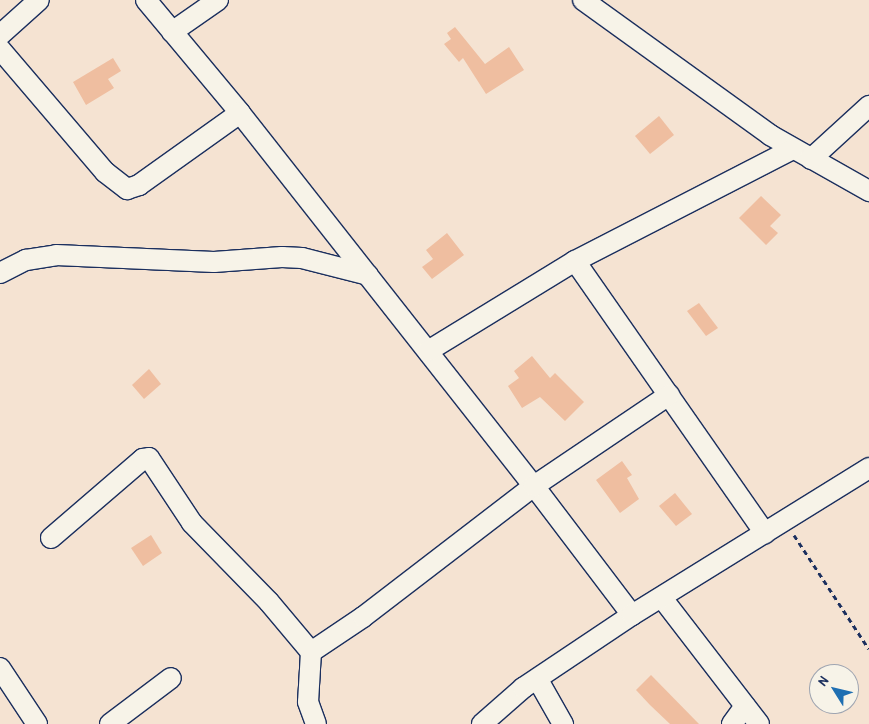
<!DOCTYPE html>
<html>
<head>
<meta charset="utf-8">
<style>
	body { margin:0 }
	#map { position:relative; width:869px; height:724px; overflow:hidden; background:#f5e3d2; font-family:"Patrick Hand",sans-serif }
	div>[style] { position:absolute }
	.building>* { inset:0; background:#efbea0 }
	.path>* { height:3px; margin-top:-1.5px; transform-origin:0; background:repeating-linear-gradient(90deg,#1b2f5e 0 5px,transparent 0 9px) }
	.roads { filter:drop-shadow(1px 0 #1b2f5e) drop-shadow(-1px 0 #1b2f5e) drop-shadow(0 1px #1b2f5e) drop-shadow(0 -1px #1b2f5e) }
	.minor>* { height:20px; margin:-10px; padding:0 10px; transform-origin:10px; border-radius:10px; background:#f7f3e8 }
	span { translate:-50% -50%; white-space:nowrap; text-align:center; line-height:1.15; -webkit-text-stroke:5px #f7f3e8; paint-order:stroke }
	.north { position:absolute; left:809px; top:664px; width:50px; height:50px; box-sizing:border-box; background:#f7f3e8; border:1px solid #9fa5b1; border-radius:50%; rotate:306deg; font-size:14px; font-weight:700; line-height:20px; text-align:center; color:#1b2f5e }
	.north::after { content:''; display:block; margin:auto; width:18px; height:22px; background:#1f6fb2; clip-path:polygon(50% 0,100% 100%,50% 72%,0 100%) }
</style>
</head>
<body>
<div id="map">
	<div class="building">
		<div style="clip-path:polygon(455px 27px,485px 64px,509px 47px,524px 70px,486px 94px,463px 58px,459px 62px,444px 44px,451px 39px,447px 33px)"></div>
		<div style="clip-path:polygon(113px 58px,121px 71px,108px 79px,114px 88px,86px 105px,73px 82px)"></div>
		<div style="clip-path:polygon(659px 116px,674px 135px,650px 154px,635px 136px)"></div>
		<div style="clip-path:polygon(761px 196px,781px 215px,770px 226px,778px 233px,766px 245px,739px 218px)"></div>
		<div style="clip-path:polygon(447px 233px,464px 255px,432px 279px,422px 267px,433px 259px,426px 250px)"></div>
		<div style="clip-path:polygon(699px 303px,718px 328px,706px 336px,687px 311px)"></div>
		<div style="clip-path:polygon(532px 356px,550px 378px,555px 373px,584px 402px,565px 421px,540px 397px,522px 408px,508px 386px,519px 378px,514px 371px)"></div>
		<div style="clip-path:polygon(149px 369px,161px 384px,144px 399px,132px 385px)"></div>
		<div style="clip-path:polygon(622px 461px,632px 475px,627px 478px,639px 499px,620px 513px,596px 480px)"></div>
		<div style="clip-path:polygon(675px 493px,692px 514px,676px 526px,659px 506px)"></div>
		<div style="clip-path:polygon(151px 535px,162px 553px,143px 566px,131px 548px)"></div>
		<div style="clip-path:polygon(651px 675px,699px 724px,670px 724px,650px 705px,636px 690px)"></div>
	</div>
	<div class="path">
		<div style="left:794px;top:535px;width:136px;rotate:56.7deg"></div>
	</div>
	<div class="roads">
		<div class="minor">
			<div style="left:146px;top:0;width:147px;rotate:50.2deg"></div>
			<div style="left:240px;top:113px;width:475px;rotate:51.8deg"></div>
			<div style="left:534px;top:486px;width:162px;rotate:52.8deg"></div>
			<div style="left:583px;top:0;width:231px;rotate:35.8deg"></div>
			<div style="left:770px;top:135px;width:114px;rotate:29.5deg"></div>
			<div style="left:172px;top:32px;width:56px;rotate:-34.8deg"></div>
			<div style="left:0;top:35px;width:52px;rotate:-41.9deg"></div>
			<div style="left:0;top:49px;width:162px;rotate:49.5deg"></div>
			<div style="left:105px;top:172px;width:28px;rotate:38deg"></div>
			<div style="left:127px;top:189px;width:13px;rotate:-18deg"></div>
			<div style="left:139px;top:185px;width:124px;rotate:-35.5deg"></div>
			<div style="left:811px;top:159px;width:79px;rotate:-42.4deg"></div>
			<div style="left:575px;top:261px;width:332px;rotate:55.1deg"></div>
			<div style="left:0;top:273px;width:29px;rotate:-27deg"></div>
			<div style="left:26px;top:260px;width:30px;rotate:-9deg"></div>
			<div style="left:56px;top:255px;width:158px;rotate:2.5deg"></div>
			<div style="left:214px;top:262px;width:68px;rotate:-4.2deg"></div>
			<div style="left:282px;top:257px;width:20px;rotate:3deg"></div>
			<div style="left:302px;top:258px;width:68px;rotate:14.4deg"></div>
			<div style="left:428px;top:351px;width:172px;rotate:-31.5deg"></div>
			<div style="left:575px;top:261px;width:245px;rotate:-27.2deg"></div>
			<div style="left:51px;top:538px;width:121px;rotate:-40.7deg"></div>
			<div style="left:143px;top:459px;width:6px;rotate:-9deg"></div>
			<div style="left:149px;top:458px;width:78px;rotate:56.5deg"></div>
			<div style="left:192px;top:523px;width:110px;rotate:45.7deg"></div>
			<div style="left:269px;top:602px;width:65px;rotate:50deg"></div>
			<div style="left:311px;top:652px;width:50px;rotate:93.4deg"></div>
			<div style="left:308px;top:702px;width:23px;rotate:70deg"></div>
			<div style="left:662px;top:598px;width:159px;rotate:52.4deg"></div>
			<div style="left:311px;top:652px;width:63px;rotate:-33.9deg"></div>
			<div style="left:363px;top:617px;width:215px;rotate:-37.5deg"></div>
			<div style="left:534px;top:486px;width:163px;rotate:-34deg"></div>
			<div style="left:0;top:668px;width:67px;rotate:56.5deg"></div>
			<div style="left:538px;top:680px;width:51px;rotate:60.4deg"></div>
			<div style="left:110px;top:724px;width:76px;rotate:-37deg"></div>
			<div style="left:482px;top:724px;width:55px;rotate:-41.3deg"></div>
			<div style="left:523px;top:688px;width:131px;rotate:-33.8deg"></div>
			<div style="left:632px;top:615px;width:279px;rotate:-31.8deg"></div>
			<div style="left:732px;top:724px;width:22px;rotate:-54deg"></div>
		</div>
	</div>
	<div class="north">N</div>
</div>
</body>
</html>
